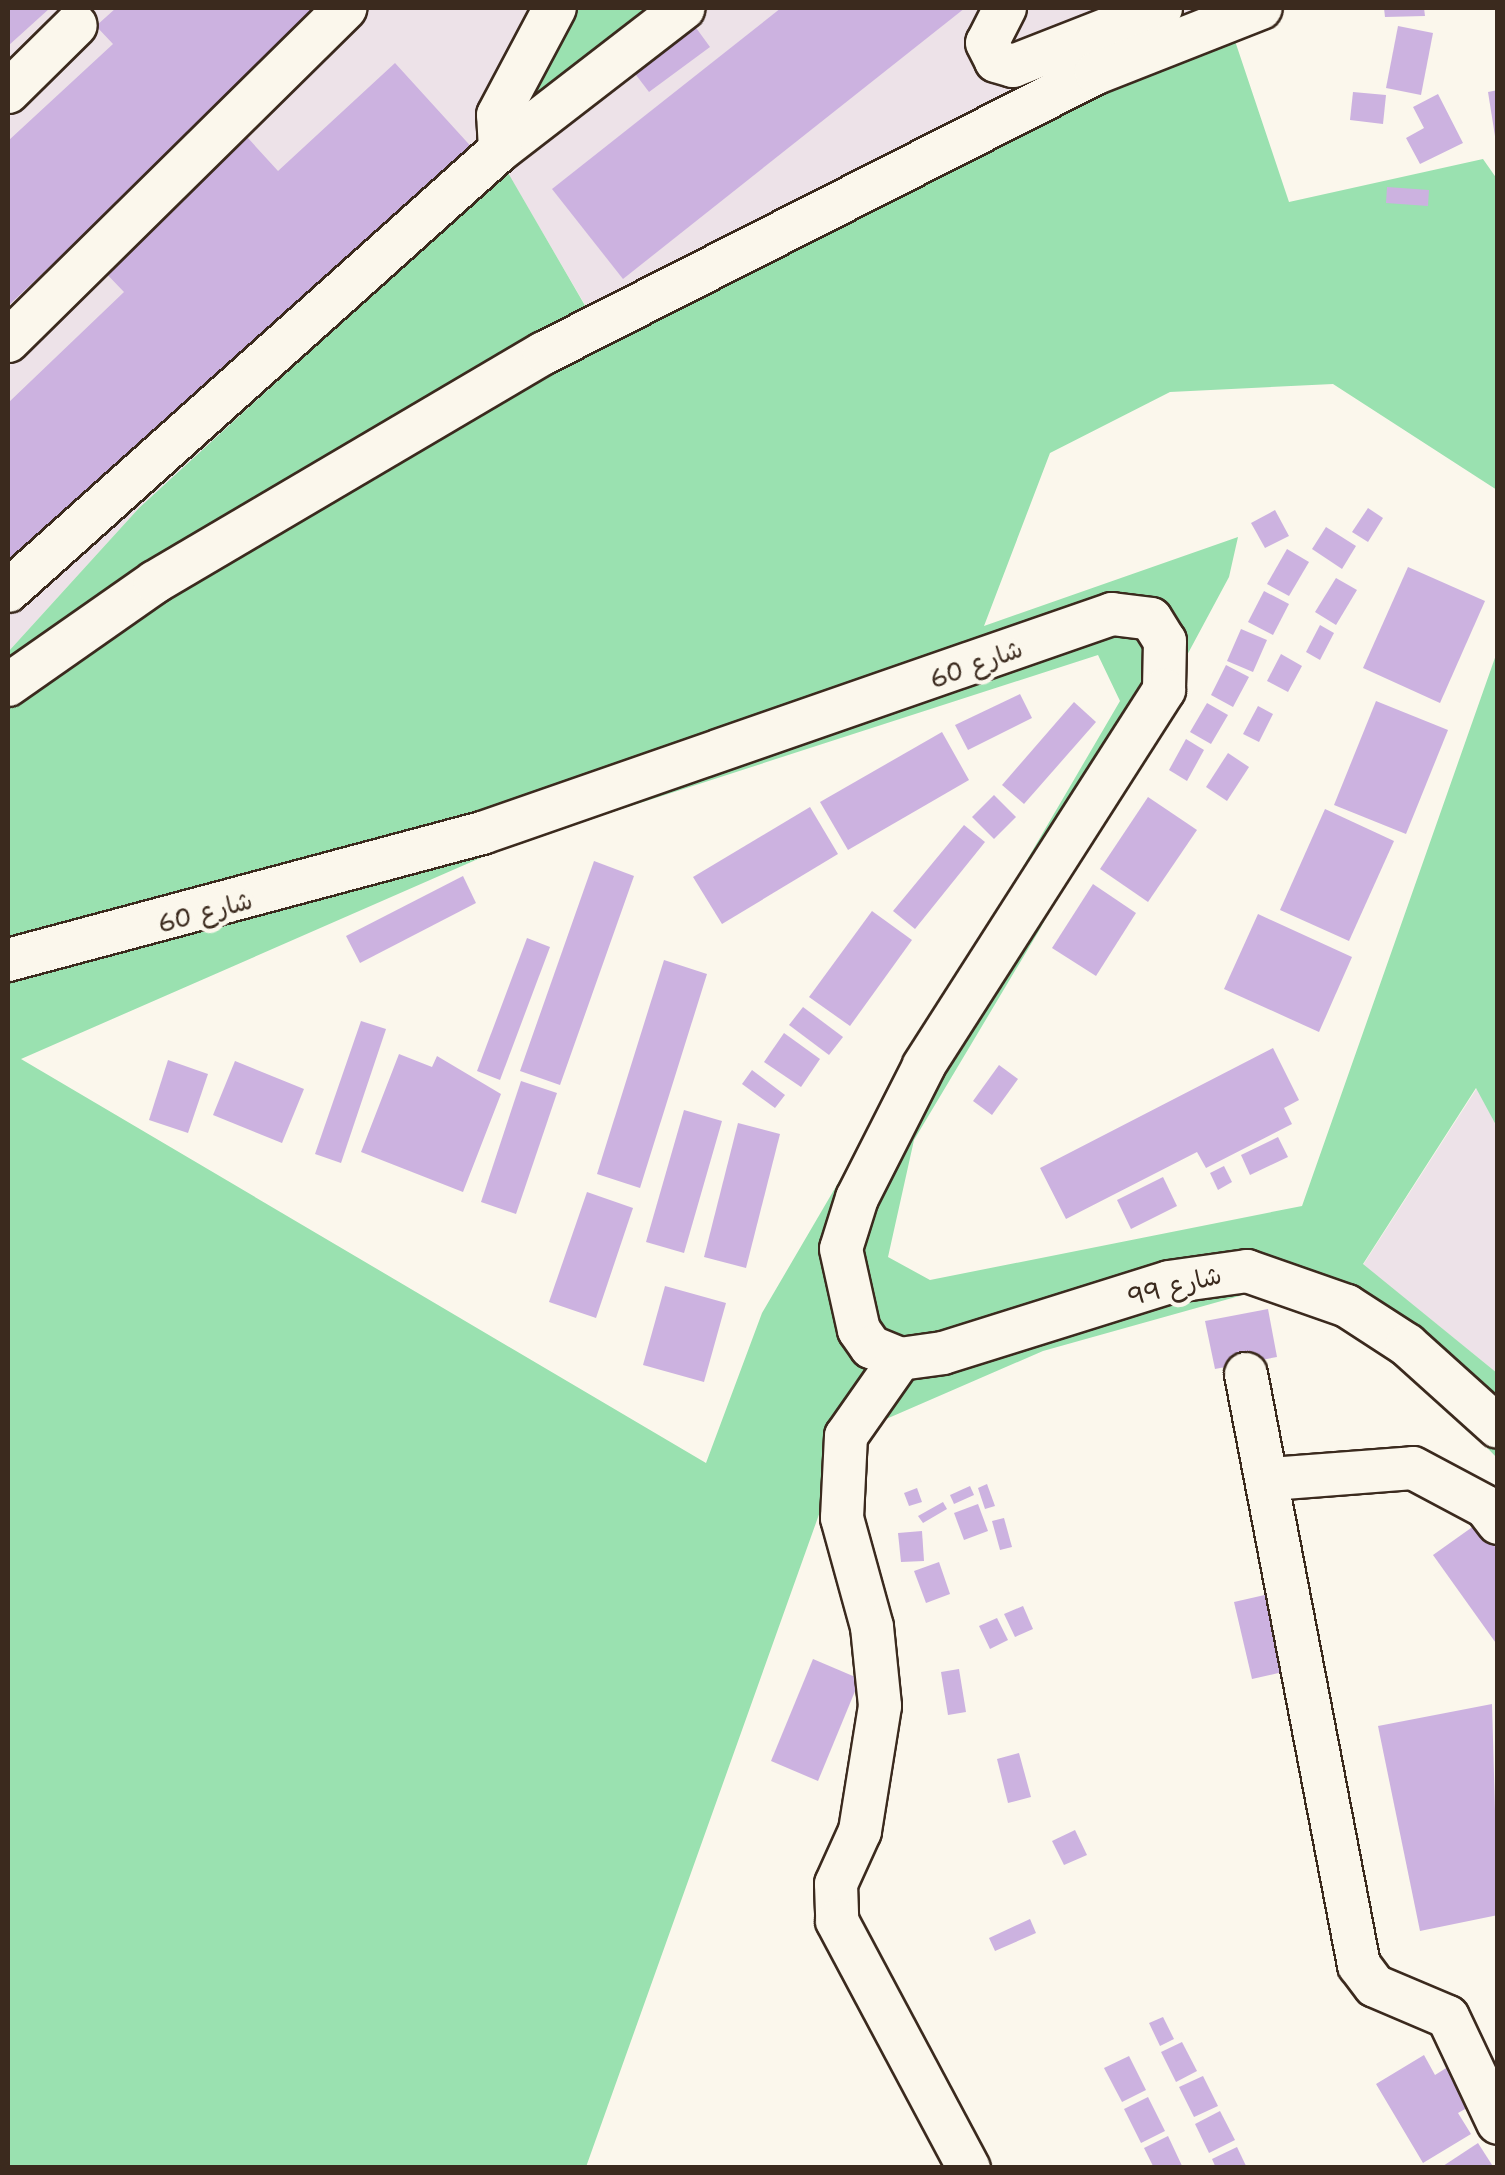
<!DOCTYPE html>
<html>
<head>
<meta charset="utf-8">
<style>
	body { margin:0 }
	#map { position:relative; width:1505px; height:2175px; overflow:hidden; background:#fbf7ec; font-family:"Shantell Sans","Playpen Sans Arabic",sans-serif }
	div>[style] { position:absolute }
	.built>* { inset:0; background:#ede2e8 }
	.green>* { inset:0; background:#9ae1b0 }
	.building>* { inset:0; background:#ccb2e0 }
	.roads { filter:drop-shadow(2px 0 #3b2a1e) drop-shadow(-2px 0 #3b2a1e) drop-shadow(0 2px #3b2a1e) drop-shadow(0 -2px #3b2a1e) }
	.minor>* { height:42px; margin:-21px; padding:0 21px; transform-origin:21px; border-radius:21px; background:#fbf7ec }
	span { translate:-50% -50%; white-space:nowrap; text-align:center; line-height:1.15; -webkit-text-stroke:9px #fbf7ec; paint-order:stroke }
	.street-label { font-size:25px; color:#3b2a1e }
	.frame { position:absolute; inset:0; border:10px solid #3b2a1e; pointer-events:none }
</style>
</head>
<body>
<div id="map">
	<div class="built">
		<div style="clip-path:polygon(8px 8px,1240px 8px,588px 310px,507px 172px,139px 508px,8px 652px)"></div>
		<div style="clip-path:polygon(1477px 1088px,1497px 1127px,1497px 1373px,1363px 1265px)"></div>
	</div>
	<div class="green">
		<div style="clip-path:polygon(571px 8px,658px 8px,541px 103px,532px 82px)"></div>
		<div style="clip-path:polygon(evenodd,1226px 14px,1289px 202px,1483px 159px,1497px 179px,1497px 490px,1333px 384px,1170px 392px,1050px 453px,984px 626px,1238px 537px,1229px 577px,1040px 929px,914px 1140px,888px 1257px,930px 1280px,1302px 1206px,1497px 652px,1497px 1127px,1476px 1088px,1363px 1264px,1497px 1373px,1497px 1458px,1442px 1401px,1331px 1317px,1250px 1293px,1043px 1351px,847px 1436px,586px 2167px,8px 2167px,8px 652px,139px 508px,507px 171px,587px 309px,1226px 14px,1098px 655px,1120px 701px,762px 1313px,706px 1463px,21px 1059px,510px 845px,1098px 655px)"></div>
	</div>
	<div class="building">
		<div style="clip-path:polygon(8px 8px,50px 8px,8px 46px)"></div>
		<div style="clip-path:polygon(116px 8px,320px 8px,216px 103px,278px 171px,395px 63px,476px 152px,8px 582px,8px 403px,124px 292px,76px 242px,8px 306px,8px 141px,113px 44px,96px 26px)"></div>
		<div style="clip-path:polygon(781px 8px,965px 8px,623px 279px,552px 189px)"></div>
		<div style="clip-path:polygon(1384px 8px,1424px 8px,1425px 16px,1385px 17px)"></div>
		<div style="clip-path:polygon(694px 25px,710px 47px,649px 92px,633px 71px)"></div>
		<div style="clip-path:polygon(1398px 26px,1433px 33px,1421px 95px,1386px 88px)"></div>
		<div style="clip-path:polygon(1498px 90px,1498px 136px,1495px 136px,1488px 92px)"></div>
		<div style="clip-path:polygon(1353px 92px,1386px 95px,1383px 124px,1350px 120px)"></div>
		<div style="clip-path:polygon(1438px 94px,1463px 143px,1420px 164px,1406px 138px,1424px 128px,1413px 107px)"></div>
		<div style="clip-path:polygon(1387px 187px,1429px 190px,1428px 206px,1386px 203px)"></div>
		<div style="clip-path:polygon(1368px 508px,1383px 518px,1368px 542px,1352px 532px)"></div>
		<div style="clip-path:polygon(1275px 510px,1289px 536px,1265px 548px,1251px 523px)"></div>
		<div style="clip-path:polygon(1326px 527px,1356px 546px,1342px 569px,1312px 549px)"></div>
		<div style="clip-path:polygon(1287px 549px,1309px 562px,1289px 596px,1267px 584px)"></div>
		<div style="clip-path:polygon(1408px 567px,1485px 601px,1440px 703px,1363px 668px)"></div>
		<div style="clip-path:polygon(1336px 578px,1357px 590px,1336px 625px,1315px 612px)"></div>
		<div style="clip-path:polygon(1264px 591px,1289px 604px,1273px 635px,1248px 622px)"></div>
		<div style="clip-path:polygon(1320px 625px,1334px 633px,1320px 660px,1306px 652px)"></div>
		<div style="clip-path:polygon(1241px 629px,1267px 640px,1253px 672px,1227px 661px)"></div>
		<div style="clip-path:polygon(1281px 654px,1302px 666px,1288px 692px,1267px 681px)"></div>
		<div style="clip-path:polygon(1226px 665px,1249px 677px,1233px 707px,1211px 695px)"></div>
		<div style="clip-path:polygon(1020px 694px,1032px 718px,968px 750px,955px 725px)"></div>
		<div style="clip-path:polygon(1376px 701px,1448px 730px,1406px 834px,1334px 805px)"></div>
		<div style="clip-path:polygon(1074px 702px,1096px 722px,1024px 804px,1002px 785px)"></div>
		<div style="clip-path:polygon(1207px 703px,1228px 715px,1211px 744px,1190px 732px)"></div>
		<div style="clip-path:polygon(1258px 706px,1273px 714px,1259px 742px,1243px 734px)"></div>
		<div style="clip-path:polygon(942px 732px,969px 780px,848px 850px,820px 802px)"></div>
		<div style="clip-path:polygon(1186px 739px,1204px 750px,1187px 781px,1169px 770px)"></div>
		<div style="clip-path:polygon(1228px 753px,1249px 767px,1227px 801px,1206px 787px)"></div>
		<div style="clip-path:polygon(994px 795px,1016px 817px,994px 839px,972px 817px)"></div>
		<div style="clip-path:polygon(1148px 797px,1197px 830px,1148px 902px,1100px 869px)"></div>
		<div style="clip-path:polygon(810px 807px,838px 854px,722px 924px,693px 877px)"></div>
		<div style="clip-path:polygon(1325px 809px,1394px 841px,1349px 941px,1280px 910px)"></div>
		<div style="clip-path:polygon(964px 825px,985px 842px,915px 929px,893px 911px)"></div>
		<div style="clip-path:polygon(594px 861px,634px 876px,560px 1085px,520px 1071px)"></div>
		<div style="clip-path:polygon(463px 876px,476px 903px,360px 963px,346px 936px)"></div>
		<div style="clip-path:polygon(1093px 884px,1136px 913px,1096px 976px,1052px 948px)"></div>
		<div style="clip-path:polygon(872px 911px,912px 940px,850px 1026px,809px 997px)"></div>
		<div style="clip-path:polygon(1258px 914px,1352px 957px,1319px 1032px,1224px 989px)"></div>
		<div style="clip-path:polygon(527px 938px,550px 947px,500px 1080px,477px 1071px)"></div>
		<div style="clip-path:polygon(664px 960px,707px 974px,640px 1188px,597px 1174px)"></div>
		<div style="clip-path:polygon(803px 1007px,843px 1037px,829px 1055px,789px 1025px)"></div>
		<div style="clip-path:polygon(361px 1021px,386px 1029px,341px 1163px,315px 1154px)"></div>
		<div style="clip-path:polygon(784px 1033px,820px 1059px,801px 1087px,764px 1062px)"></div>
		<div style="clip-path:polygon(1273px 1048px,1299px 1100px,1284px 1108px,1292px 1124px,1206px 1168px,1197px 1152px,1066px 1219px,1040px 1168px)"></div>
		<div style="clip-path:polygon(399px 1054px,432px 1067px,437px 1056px,501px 1094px,463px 1192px,361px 1152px)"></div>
		<div style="clip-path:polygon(168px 1060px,208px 1074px,188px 1133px,149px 1120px)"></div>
		<div style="clip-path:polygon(235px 1061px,304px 1089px,282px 1143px,213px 1115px)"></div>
		<div style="clip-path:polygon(999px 1065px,1018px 1079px,992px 1115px,973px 1101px)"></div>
		<div style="clip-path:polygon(752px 1070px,785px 1095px,775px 1108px,742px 1084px)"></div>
		<div style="clip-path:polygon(521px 1081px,557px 1093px,516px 1214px,481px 1202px)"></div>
		<div style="clip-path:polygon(684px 1110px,722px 1121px,684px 1253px,646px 1242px)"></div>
		<div style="clip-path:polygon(738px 1123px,780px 1134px,746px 1268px,704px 1257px)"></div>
		<div style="clip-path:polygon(1278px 1137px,1288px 1157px,1250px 1175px,1241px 1155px)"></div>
		<div style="clip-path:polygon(1224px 1166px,1232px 1182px,1218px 1190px,1210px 1173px)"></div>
		<div style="clip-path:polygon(1163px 1177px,1177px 1206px,1131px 1229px,1117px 1200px)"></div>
		<div style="clip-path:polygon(587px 1192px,633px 1208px,596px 1318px,549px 1302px)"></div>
		<div style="clip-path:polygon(665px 1286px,726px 1303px,704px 1382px,643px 1365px)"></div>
		<div style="clip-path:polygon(1268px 1309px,1277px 1357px,1215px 1369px,1205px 1321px)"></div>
		<div style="clip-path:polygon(987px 1484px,995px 1506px,985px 1509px,978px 1488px)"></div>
		<div style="clip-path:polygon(970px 1486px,974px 1495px,954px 1504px,950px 1495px)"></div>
		<div style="clip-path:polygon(917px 1488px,922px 1502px,909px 1506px,904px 1493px)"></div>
		<div style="clip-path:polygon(943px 1502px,947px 1509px,923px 1523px,918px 1516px)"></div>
		<div style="clip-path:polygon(978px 1504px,988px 1531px,964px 1540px,954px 1513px)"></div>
		<div style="clip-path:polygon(1004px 1518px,1012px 1547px,1000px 1550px,992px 1521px)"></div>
		<div style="clip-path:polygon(1478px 1523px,1498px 1551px,1498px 1646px,1433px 1555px)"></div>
		<div style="clip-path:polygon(922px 1531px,924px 1561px,901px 1562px,898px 1533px)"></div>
		<div style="clip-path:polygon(939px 1562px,950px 1594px,926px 1603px,914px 1571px)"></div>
		<div style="clip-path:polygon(1269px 1594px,1287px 1671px,1252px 1679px,1234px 1602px)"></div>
		<div style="clip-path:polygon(1023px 1606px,1033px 1629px,1015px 1637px,1004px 1614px)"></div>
		<div style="clip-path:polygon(997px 1618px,1008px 1640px,990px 1649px,979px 1626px)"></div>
		<div style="clip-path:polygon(813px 1659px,860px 1679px,818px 1781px,771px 1761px)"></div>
		<div style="clip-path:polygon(959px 1669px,966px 1712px,948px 1715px,941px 1672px)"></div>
		<div style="clip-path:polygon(1492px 1704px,1498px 1915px,1420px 1931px,1378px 1726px)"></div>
		<div style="clip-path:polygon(1019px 1753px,1031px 1797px,1008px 1803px,997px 1759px)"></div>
		<div style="clip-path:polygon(1075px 1830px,1087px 1855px,1064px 1865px,1052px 1841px)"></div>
		<div style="clip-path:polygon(1030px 1919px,1036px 1933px,995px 1951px,989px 1938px)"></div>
		<div style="clip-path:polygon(1163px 2017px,1174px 2039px,1160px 2046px,1149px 2023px)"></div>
		<div style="clip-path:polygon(1182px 2042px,1197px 2071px,1176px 2082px,1161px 2052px)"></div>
		<div style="clip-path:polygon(1424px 2055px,1435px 2075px,1451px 2065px,1474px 2104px,1458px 2113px,1471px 2134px,1423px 2163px,1376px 2084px)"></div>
		<div style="clip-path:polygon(1129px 2056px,1146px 2090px,1122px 2102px,1104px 2068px)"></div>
		<div style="clip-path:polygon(1203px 2076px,1218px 2106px,1194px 2117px,1179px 2087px)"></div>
		<div style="clip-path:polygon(1148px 2097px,1165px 2131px,1141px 2143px,1124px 2109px)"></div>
		<div style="clip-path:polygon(1220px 2111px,1235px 2140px,1209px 2153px,1195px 2124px)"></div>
		<div style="clip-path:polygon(1168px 2136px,1183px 2168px,1154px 2168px,1144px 2148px)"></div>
		<div style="clip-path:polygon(1478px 2143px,1494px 2168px,1440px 2168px)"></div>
		<div style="clip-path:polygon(1237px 2147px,1247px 2168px,1216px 2168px,1212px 2159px)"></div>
	</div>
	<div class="roads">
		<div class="minor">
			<div style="left:1005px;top:8px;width:39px;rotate:117deg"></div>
			<div style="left:987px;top:43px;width:20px;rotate:63deg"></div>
			<div style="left:996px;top:61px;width:18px;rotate:16deg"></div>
			<div style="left:1013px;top:66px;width:159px;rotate:-21.4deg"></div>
			<div style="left:8px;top:92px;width:95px;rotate:-44.6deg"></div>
			<div style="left:500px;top:150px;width:232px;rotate:-37.7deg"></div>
			<div style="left:8px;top:341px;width:474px;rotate:-44.6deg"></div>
			<div style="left:8px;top:591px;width:661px;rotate:-41.87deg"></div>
			<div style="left:500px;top:150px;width:35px;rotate:-93deg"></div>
			<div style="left:498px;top:115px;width:121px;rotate:-62deg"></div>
			<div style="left:8px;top:685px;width:179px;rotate:-35deg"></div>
			<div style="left:155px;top:582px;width:451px;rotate:-30.5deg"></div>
			<div style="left:544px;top:353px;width:619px;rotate:-26.9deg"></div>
			<div style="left:1096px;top:73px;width:177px;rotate:-21.5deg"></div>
			<div style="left:8px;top:960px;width:491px;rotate:-15deg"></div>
			<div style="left:482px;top:833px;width:667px;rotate:-19.17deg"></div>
			<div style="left:1112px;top:614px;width:39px;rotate:7deg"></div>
			<div style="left:1151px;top:619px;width:26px;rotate:58deg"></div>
			<div style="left:1165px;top:641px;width:49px;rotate:91.2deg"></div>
			<div style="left:1164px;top:690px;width:446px;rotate:122.6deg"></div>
			<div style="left:924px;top:1066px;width:148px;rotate:116.9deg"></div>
			<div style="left:857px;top:1198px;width:53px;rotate:107.4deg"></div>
			<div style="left:841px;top:1249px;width:83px;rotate:77.5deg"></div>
			<div style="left:859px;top:1330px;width:21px;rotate:55deg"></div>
			<div style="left:871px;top:1347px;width:31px;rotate:22deg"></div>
			<div style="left:900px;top:1359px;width:43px;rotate:-7.9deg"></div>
			<div style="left:943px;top:1353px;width:237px;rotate:-17.4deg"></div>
			<div style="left:1169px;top:1282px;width:79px;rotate:-8deg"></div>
			<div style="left:1247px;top:1271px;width:106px;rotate:19.3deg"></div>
			<div style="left:1347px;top:1306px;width:72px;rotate:33deg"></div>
			<div style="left:1407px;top:1345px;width:122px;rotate:42deg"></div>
			<div style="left:900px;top:1359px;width:94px;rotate:125deg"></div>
			<div style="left:846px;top:1436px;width:82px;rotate:92.8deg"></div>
			<div style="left:842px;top:1518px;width:113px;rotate:74.6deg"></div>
			<div style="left:872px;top:1627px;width:79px;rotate:84.2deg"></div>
			<div style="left:880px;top:1706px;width:127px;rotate:99.1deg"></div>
			<div style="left:860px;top:1831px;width:58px;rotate:114.4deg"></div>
			<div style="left:836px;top:1884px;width:37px;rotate:88deg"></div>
			<div style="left:837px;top:1921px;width:280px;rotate:61.9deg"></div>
			<div style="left:1246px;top:1374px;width:602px;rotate:79.18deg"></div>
			<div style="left:1359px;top:1965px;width:26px;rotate:53deg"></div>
			<div style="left:1375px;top:1986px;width:79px;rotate:23deg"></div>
			<div style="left:1448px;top:2017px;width:117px;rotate:64.7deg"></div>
			<div style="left:1271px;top:1479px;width:142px;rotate:-4.4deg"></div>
			<div style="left:1413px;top:1468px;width:83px;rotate:28.1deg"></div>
			<div style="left:1486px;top:1507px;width:20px;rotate:53deg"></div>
		</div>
	</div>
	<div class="street-label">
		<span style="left:976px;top:664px;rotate:-20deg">شارع 60</span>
		<span style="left:205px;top:912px;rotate:-15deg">شارع 60</span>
		<span style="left:1174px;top:1286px;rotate:-14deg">شارع 99</span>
	</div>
	<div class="frame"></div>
</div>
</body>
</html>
